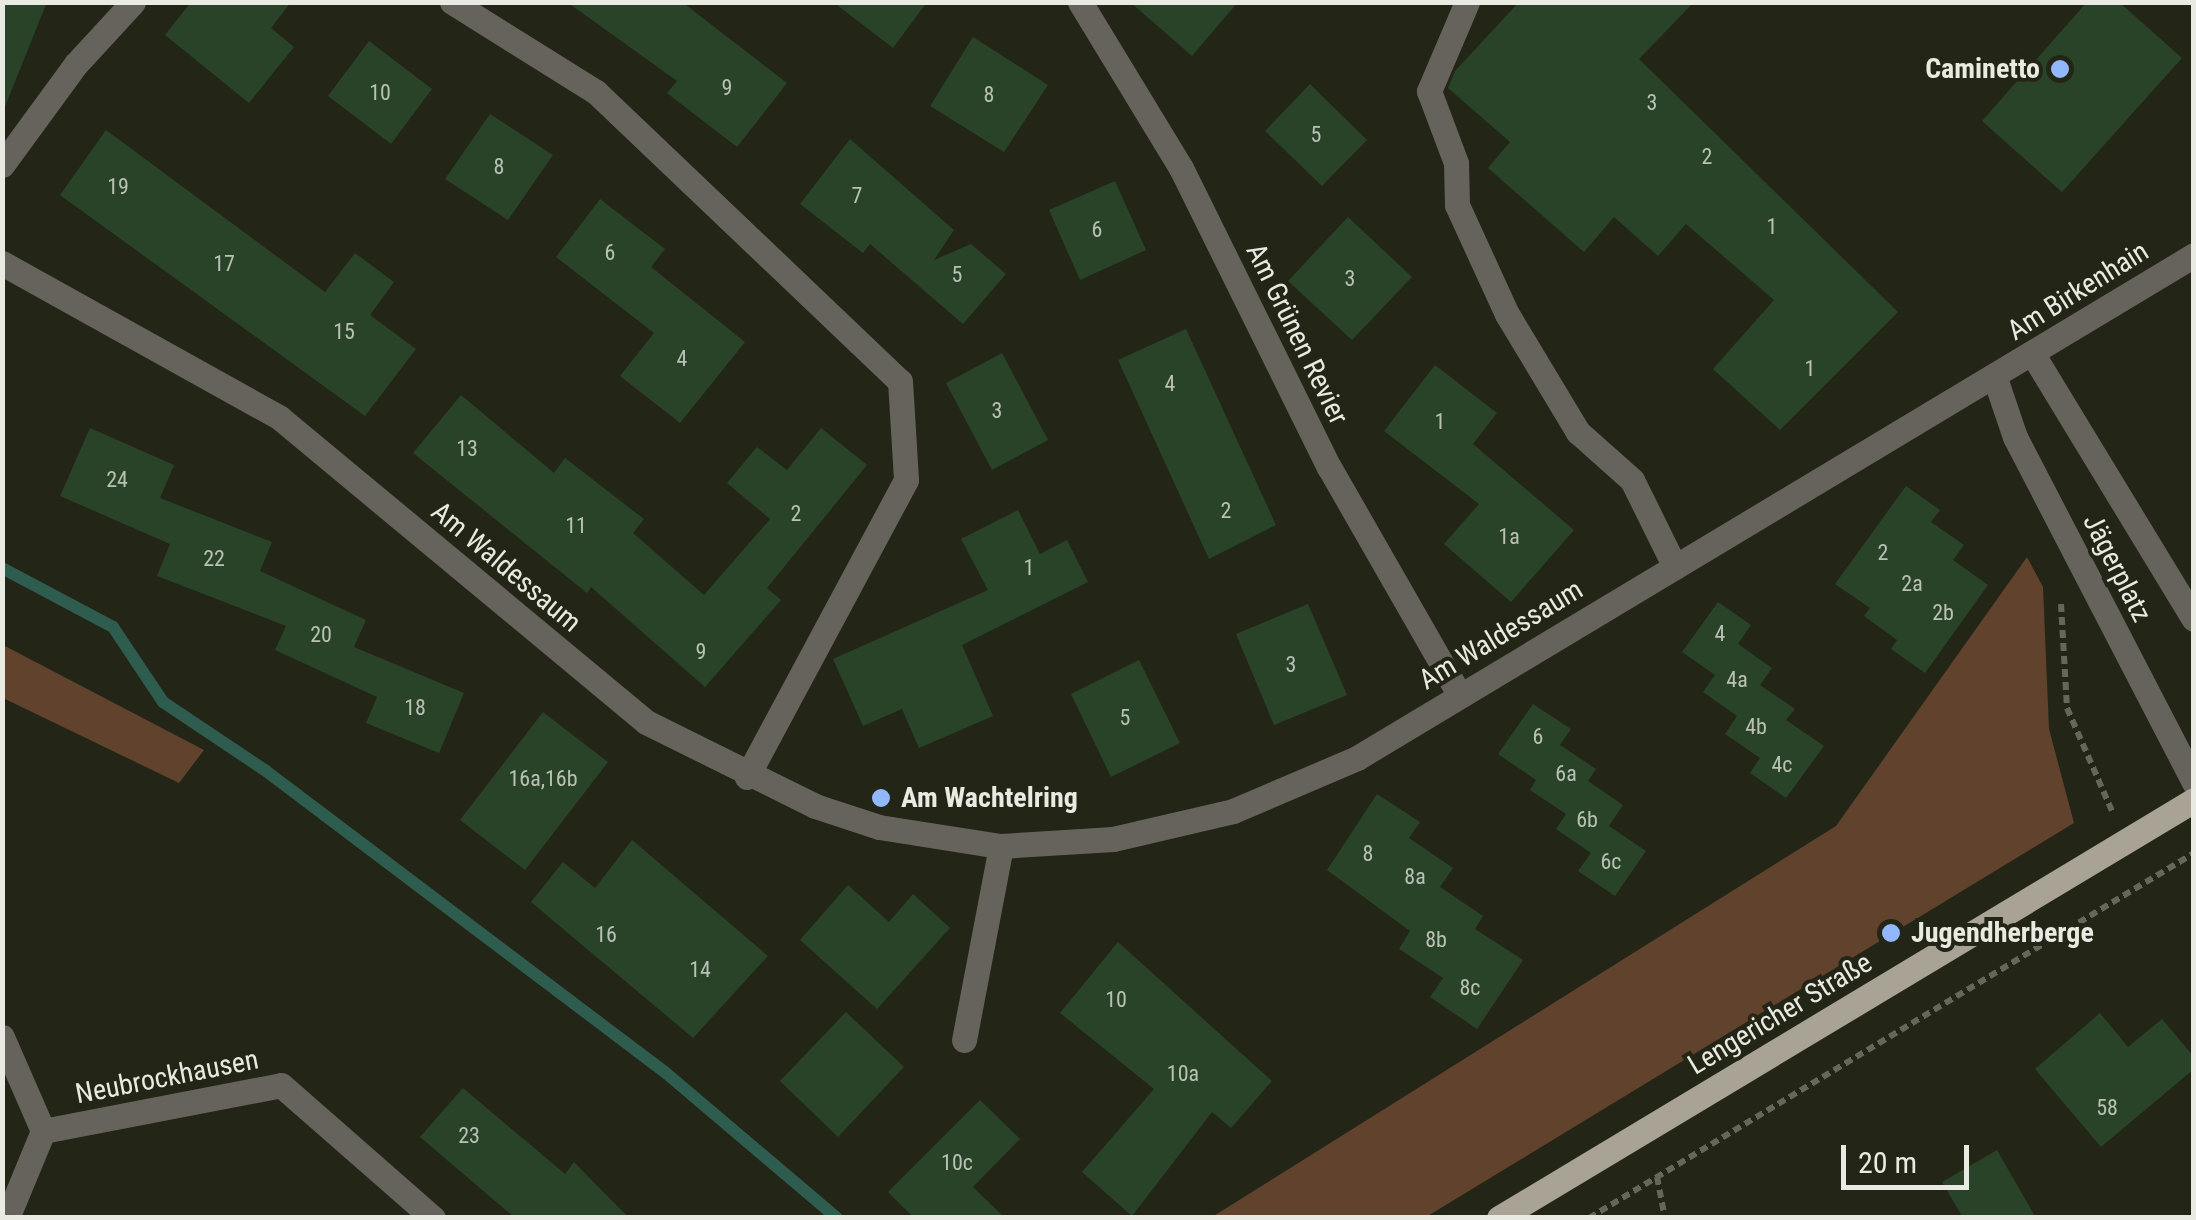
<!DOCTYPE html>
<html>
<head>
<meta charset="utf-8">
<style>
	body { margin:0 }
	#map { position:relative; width:2196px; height:1220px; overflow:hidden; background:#232517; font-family:"Roboto Condensed",sans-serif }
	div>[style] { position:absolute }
	.green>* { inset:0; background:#61422c }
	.stream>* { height:12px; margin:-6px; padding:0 6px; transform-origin:6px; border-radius:6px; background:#2e5d50 }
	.building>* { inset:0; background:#294328 }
	.path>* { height:6px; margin-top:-3px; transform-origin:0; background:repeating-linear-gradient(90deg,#65675a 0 8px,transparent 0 13px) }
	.minor>* { height:25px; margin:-12.5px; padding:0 12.5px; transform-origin:12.5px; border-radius:12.5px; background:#66635c }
	.major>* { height:25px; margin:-12.5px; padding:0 12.5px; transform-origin:12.5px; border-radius:12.5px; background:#a9a396 }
	.dots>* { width:28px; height:28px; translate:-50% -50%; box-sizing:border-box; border:5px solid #232517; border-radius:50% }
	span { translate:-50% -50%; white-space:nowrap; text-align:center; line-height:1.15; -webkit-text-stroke:8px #232517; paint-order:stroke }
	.number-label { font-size:22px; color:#b9c1b4 }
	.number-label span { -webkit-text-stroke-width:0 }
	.poi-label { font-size:28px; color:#e9ebe2; font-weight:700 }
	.right { translate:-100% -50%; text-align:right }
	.left { translate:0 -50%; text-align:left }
	.street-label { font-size:28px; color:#e9ebe2 }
	.frame { position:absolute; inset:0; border:5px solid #e9ebe2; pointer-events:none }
	.scale { position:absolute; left:1841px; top:1145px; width:128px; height:45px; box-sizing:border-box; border:5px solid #e9ebe2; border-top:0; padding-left:12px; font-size:30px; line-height:35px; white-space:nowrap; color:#e9ebe2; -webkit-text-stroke:8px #232517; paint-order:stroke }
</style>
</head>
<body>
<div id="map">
	<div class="green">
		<div style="clip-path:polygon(2027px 557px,2043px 587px,2049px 729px,2074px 823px,1426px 1217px,1212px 1217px,1836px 826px)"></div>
		<div style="clip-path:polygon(2px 645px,3px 645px,204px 750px,179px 783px,3px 698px)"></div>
	</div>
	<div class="stream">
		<div style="left:2px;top:568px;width:126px;rotate:28deg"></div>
		<div style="left:113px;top:627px;width:90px;rotate:56.3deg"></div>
		<div style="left:163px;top:702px;width:124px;rotate:33.8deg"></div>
		<div style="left:266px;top:771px;width:501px;rotate:37.05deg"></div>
		<div style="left:666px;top:1073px;width:224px;rotate:40.3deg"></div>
	</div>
	<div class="building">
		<div style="clip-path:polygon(2px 2px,47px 2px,4px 109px,2px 109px)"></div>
		<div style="clip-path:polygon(191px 2px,291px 2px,271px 28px,294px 47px,249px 103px,165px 35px)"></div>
		<div style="clip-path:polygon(567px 2px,682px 2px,787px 83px,737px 147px,667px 93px,677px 81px)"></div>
		<div style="clip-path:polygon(833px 2px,927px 2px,893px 48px)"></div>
		<div style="clip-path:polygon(1130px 2px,1238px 2px,1192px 56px)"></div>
		<div style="clip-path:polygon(1519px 2px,1694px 2px,1639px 59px,1898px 312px,1780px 430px,1713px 369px,1774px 300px,1686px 224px,1658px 256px,1614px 217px,1584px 252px,1488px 168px,1510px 142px,1448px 88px,1455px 71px)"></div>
		<div style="clip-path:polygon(2087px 2px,2119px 2px,2182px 58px,2062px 192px,1982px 121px)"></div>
		<div style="clip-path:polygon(973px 37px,1048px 85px,1004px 152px,930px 106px)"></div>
		<div style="clip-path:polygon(369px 41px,432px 89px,391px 144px,328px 96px)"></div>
		<div style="clip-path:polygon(1310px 84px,1367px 140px,1322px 186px,1265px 131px)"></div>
		<div style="clip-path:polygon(490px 114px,553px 155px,508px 220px,445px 179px)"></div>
		<div style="clip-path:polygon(106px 130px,325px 292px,355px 253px,394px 282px,370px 315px,416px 349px,365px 416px,60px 195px)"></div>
		<div style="clip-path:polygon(850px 139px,954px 230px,934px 260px,971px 244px,1006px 274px,963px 324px,870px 244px,863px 253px,800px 204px)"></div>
		<div style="clip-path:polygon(1115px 181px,1146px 250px,1080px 280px,1049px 210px)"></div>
		<div style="clip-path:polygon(600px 199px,665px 249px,651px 267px,745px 342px,680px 423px,620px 376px,654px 333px,556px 257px)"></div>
		<div style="clip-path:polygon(1348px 217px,1412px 277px,1352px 340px,1288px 281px)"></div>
		<div style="clip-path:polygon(1186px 329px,1276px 525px,1209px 559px,1118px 360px)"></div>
		<div style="clip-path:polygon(1002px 353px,1048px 440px,992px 470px,946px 383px)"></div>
		<div style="clip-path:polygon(1435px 365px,1497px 413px,1473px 444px,1574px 530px,1511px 602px,1444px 544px,1479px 504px,1384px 431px)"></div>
		<div style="clip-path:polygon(461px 395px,554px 473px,565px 458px,644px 519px,633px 533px,704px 595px,770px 519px,727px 483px,757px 447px,787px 470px,821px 428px,867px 465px,767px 588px,781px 600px,705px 687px,591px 587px,587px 593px,413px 453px)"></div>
		<div style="clip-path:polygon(90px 428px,174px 465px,160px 498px,272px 542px,260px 571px,366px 620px,354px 647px,464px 693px,439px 753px,366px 723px,377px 697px,275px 650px,286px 626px,157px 576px,170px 544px,60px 496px)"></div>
		<div style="clip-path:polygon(1906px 486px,1940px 510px,1931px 522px,1964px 545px,1953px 560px,1988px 585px,1925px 673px,1891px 649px,1897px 640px,1864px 616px,1870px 608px,1835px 584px)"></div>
		<div style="clip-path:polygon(1018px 510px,1040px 554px,1067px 540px,1088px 582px,962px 645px,993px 716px,919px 748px,902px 709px,863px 726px,833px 659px,988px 590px,961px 539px)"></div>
		<div style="clip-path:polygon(1718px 602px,1751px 625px,1738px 644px,1772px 668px,1760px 685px,1795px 709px,1786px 720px,1824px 746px,1786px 798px,1750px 773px,1760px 758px,1725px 734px,1737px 716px,1703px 692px,1715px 675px,1682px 652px)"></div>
		<div style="clip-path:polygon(1308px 604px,1347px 695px,1274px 725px,1236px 634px)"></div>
		<div style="clip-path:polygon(1139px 660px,1180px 743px,1111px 777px,1071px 694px)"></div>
		<div style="clip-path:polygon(1533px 704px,1571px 729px,1560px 745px,1596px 769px,1588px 781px,1623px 805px,1609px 826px,1646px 851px,1615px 896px,1578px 871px,1591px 853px,1556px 829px,1566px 814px,1530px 790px,1536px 780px,1498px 754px)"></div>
		<div style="clip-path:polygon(543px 712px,608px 762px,525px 870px,460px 820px)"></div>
		<div style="clip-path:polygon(1377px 794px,1420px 822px,1409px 838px,1453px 868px,1440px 887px,1483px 916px,1475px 929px,1523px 960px,1477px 1029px,1430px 997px,1443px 978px,1399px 949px,1410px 931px,1327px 870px)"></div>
		<div style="clip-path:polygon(632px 840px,768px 956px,693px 1038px,531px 902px,563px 862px,595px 888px)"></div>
		<div style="clip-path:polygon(848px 885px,889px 922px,913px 894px,950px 928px,877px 1009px,800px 940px)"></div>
		<div style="clip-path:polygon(1118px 942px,1272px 1081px,1231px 1128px,1212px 1112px,1132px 1216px,1082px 1172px,1154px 1089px,1060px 1013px)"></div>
		<div style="clip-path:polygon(846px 1012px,904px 1067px,838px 1137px,780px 1081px)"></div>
		<div style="clip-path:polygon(2100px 1013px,2128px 1047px,2162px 1019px,2194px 1057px,2194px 1069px,2101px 1147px,2035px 1069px)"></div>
		<div style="clip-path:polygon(463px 1088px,565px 1174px,574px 1162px,629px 1218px,515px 1218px,420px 1137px)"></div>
		<div style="clip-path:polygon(980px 1100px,1020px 1139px,973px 1187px,1005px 1218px,914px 1218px,888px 1192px)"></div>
		<div style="clip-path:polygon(1997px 1150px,2036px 1218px,1963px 1218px,1942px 1182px)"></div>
	</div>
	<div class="path">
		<div style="left:2061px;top:604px;width:104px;rotate:86.7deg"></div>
		<div style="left:2067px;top:708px;width:112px;rotate:66.4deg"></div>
		<div style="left:1657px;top:1177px;width:42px;rotate:79deg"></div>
		<div style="left:1589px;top:1218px;width:707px;rotate:-31.1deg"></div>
	</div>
	<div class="minor">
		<div style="left:452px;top:2px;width:170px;rotate:32deg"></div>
		<div style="left:596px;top:92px;width:419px;rotate:43.6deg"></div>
		<div style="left:900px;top:381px;width:99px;rotate:86.5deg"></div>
		<div style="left:906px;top:480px;width:337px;rotate:118.2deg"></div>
		<div style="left:1080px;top:2px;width:194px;rotate:58.7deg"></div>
		<div style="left:1181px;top:168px;width:334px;rotate:63.7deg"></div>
		<div style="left:1329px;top:467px;width:262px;rotate:60.2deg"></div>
		<div style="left:1467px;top:2px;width:97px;rotate:113.1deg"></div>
		<div style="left:1429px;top:91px;width:77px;rotate:69.4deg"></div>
		<div style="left:1456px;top:163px;width:42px;rotate:88.6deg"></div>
		<div style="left:1457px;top:205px;width:120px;rotate:65.4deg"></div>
		<div style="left:1507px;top:314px;width:138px;rotate:59deg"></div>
		<div style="left:1578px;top:432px;width:72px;rotate:41.6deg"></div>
		<div style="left:1632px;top:480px;width:97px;rotate:63.7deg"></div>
		<div style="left:2px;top:165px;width:125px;rotate:-53.8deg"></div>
		<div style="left:76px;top:64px;width:84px;rotate:-47.4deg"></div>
		<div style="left:2px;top:263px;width:318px;rotate:29.1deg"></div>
		<div style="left:280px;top:418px;width:476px;rotate:39.7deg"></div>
		<div style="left:646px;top:722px;width:189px;rotate:26.4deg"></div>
		<div style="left:815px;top:806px;width:67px;rotate:18.2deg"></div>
		<div style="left:879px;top:827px;width:123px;rotate:8.9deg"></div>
		<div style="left:1001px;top:846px;width:112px;rotate:-3.6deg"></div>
		<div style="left:1113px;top:839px;width:123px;rotate:-13.1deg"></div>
		<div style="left:1233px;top:811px;width:135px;rotate:-23.1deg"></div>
		<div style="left:1357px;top:758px;width:977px;rotate:-31deg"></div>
		<div style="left:2032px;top:353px;width:311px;rotate:58.7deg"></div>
		<div style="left:1995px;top:378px;width:62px;rotate:71.3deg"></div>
		<div style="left:2015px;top:437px;width:390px;rotate:62.6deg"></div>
		<div style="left:2px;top:1037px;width:103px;rotate:66.4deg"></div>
		<div style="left:964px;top:1040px;width:197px;rotate:-79.2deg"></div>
		<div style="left:7px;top:1218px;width:94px;rotate:-67.5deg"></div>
		<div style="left:43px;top:1131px;width:242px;rotate:-10.9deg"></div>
		<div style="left:281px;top:1085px;width:202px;rotate:41.2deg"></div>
	</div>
	<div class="major">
		<div style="left:1499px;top:1218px;width:811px;rotate:-31.02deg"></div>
	</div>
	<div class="dots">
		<div style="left:2060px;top:69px;background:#91b8fd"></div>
		<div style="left:881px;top:798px;background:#91b8fd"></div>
		<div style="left:1891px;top:933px;background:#91b8fd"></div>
	</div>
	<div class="number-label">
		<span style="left:727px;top:88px">9</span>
		<span style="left:380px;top:93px">10</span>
		<span style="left:989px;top:95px">8</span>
		<span style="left:1652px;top:103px">3</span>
		<span style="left:1316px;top:135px">5</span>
		<span style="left:1707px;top:157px">2</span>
		<span style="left:499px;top:167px">8</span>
		<span style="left:118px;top:187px">19</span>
		<span style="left:857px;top:196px">7</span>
		<span style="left:1772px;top:227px">1</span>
		<span style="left:1097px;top:230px">6</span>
		<span style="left:610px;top:253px">6</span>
		<span style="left:224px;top:264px">17</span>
		<span style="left:957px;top:275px">5</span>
		<span style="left:1350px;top:279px">3</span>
		<span style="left:344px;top:332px">15</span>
		<span style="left:682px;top:359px">4</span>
		<span style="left:1810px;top:369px">1</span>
		<span style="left:1170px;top:384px">4</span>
		<span style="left:997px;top:411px">3</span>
		<span style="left:1440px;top:422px">1</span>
		<span style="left:467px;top:449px">13</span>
		<span style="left:117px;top:480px">24</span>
		<span style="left:1226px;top:511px">2</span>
		<span style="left:796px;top:514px">2</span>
		<span style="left:576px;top:526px">11</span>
		<span style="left:1509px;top:537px">1a</span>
		<span style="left:1883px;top:553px">2</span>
		<span style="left:214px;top:559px">22</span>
		<span style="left:1029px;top:568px">1</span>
		<span style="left:1912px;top:584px">2a</span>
		<span style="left:1943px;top:613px">2b</span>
		<span style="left:1720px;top:634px">4</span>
		<span style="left:321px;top:635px">20</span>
		<span style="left:701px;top:652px">9</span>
		<span style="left:1291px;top:665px">3</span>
		<span style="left:1737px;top:680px">4a</span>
		<span style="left:415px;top:708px">18</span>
		<span style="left:1125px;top:718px">5</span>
		<span style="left:1756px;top:727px">4b</span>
		<span style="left:1538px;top:737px">6</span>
		<span style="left:1782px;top:765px">4c</span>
		<span style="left:1566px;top:774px">6a</span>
		<span style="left:543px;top:779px">16a,16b</span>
		<span style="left:1587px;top:820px">6b</span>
		<span style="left:1368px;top:854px">8</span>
		<span style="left:1611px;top:862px">6c</span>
		<span style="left:1415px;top:877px">8a</span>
		<span style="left:606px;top:935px">16</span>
		<span style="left:1436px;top:940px">8b</span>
		<span style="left:700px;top:970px">14</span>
		<span style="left:1470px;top:988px">8c</span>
		<span style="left:1116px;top:1000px">10</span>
		<span style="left:1183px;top:1074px">10a</span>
		<span style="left:2107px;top:1108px">58</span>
		<span style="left:469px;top:1136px">23</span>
		<span style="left:957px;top:1163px">10c</span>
	</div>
	<div class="poi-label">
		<span class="right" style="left:2040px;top:69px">Caminetto</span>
		<span class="left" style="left:901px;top:798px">Am Wachtelring</span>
		<span class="left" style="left:1911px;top:933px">Jugendherberge</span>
	</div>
	<div class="street-label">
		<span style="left:2078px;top:291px;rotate:-32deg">Am Birkenhain</span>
		<span style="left:1297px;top:334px;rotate:64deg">Am Grünen Revier</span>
		<span style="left:506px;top:567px;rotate:40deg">Am Waldessaum</span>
		<span style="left:2117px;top:568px;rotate:63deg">Jägerplatz</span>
		<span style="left:1501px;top:635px;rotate:-31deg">Am Waldessaum</span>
		<span style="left:1780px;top:1014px;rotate:-31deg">Lengericher Straße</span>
		<span style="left:167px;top:1077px;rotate:-11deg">Neubrockhausen</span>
	</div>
	<div class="frame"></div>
	<div class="scale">20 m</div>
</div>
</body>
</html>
